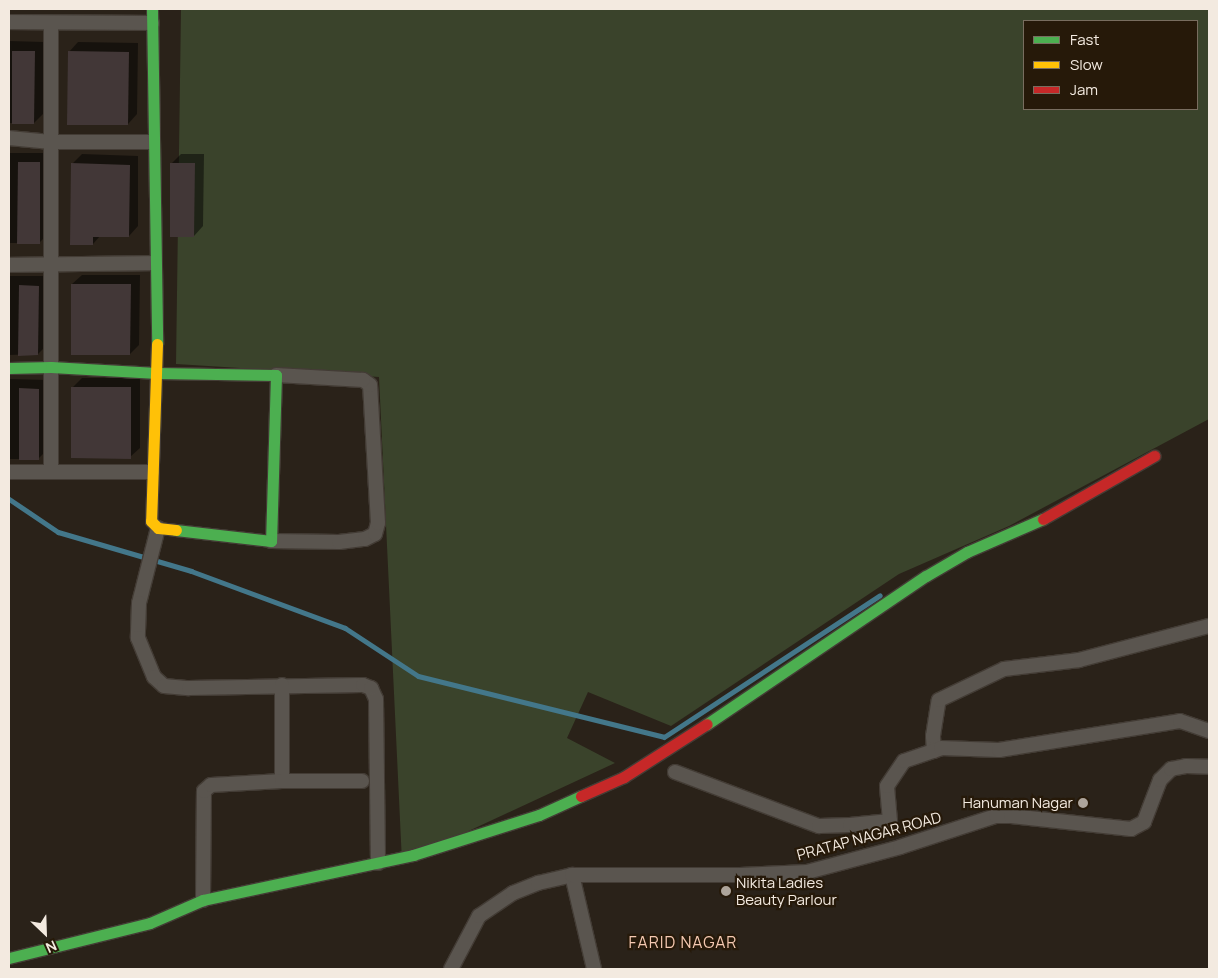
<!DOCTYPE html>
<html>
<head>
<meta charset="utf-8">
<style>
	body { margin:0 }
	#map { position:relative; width:1218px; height:978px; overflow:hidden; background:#2a2219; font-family:Manrope,sans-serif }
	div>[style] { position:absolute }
	.green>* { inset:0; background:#3a432b }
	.shadow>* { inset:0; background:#0007 }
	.stream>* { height:5px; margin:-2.5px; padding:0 2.5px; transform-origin:2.5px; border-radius:2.5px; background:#43778a }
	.building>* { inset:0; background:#423737 }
	.roads { filter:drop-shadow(1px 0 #433c35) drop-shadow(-1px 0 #433c35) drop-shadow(0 1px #433c35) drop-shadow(0 -1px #433c35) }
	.street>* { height:14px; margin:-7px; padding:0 7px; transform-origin:7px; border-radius:7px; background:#5a554f }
	.fast>* { height:11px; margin:-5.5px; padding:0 5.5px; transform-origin:5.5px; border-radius:5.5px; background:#4caf50 }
	.slow>* { height:11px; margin:-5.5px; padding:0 5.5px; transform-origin:5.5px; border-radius:5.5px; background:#ffc107 }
	.jam>* { height:11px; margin:-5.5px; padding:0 5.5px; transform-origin:5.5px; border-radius:5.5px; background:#c62828 }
	.dots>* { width:14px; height:14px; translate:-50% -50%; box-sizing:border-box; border:2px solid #261909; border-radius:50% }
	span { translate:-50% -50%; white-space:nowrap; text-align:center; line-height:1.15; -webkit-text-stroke:4.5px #261909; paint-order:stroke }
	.poi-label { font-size:15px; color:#f3eae0 }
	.right { translate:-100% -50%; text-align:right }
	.left { translate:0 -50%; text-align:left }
	.street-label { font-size:15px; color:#f3eae0 }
	.neighbourhood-label { font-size:16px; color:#f5c9b1; letter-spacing:1px }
	.frame { position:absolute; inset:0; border:10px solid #f3eae0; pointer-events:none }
	.legend { position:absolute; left:1023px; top:20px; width:175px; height:90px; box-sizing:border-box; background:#261909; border:1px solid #786d5f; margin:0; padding:6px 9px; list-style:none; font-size:15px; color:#f3eae0 }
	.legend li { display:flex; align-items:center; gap:10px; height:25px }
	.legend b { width:25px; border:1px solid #786d5f }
	.north { position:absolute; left:20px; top:908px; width:50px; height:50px; -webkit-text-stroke:4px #261909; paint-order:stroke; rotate:156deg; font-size:14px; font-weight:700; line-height:20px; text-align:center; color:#f3eae0 }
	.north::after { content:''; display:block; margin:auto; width:18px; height:22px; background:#f3eae0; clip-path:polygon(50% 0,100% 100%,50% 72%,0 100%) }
</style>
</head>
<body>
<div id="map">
	<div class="green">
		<div style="clip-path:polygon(evenodd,181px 9px,1209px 9px,1209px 419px,1009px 526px,899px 574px,671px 726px,588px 692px,567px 738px,615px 763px,402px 862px,379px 377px,176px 364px,181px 9px,1024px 21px,1197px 21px,1197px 109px,1024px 109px,1024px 21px)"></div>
	</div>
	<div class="shadow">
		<div style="clip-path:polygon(9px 41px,44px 42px,43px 114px,34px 123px,9px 123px)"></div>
		<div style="clip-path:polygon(78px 42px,138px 43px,137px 114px,128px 124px,69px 52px)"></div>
		<div style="clip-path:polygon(9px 153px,49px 153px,49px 233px,39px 243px,9px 243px)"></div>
		<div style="clip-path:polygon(82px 154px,138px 156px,138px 226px,129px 236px,100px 236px,93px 244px,72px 164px)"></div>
		<div style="clip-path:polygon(181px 154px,204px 154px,203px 226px,194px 236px,171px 164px)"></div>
		<div style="clip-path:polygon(82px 275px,140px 275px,139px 345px,130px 354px,72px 284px)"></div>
		<div style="clip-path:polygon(9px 276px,48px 276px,47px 345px,38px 354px,9px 355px)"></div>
		<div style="clip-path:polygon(82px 378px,140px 378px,140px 448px,130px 457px,73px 387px)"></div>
		<div style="clip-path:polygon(9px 379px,48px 380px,48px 449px,38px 459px,9px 459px)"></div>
	</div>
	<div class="stream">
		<div style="left:9px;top:499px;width:59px;rotate:34deg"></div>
		<div style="left:58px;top:532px;width:139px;rotate:16.3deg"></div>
		<div style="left:191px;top:571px;width:164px;rotate:20.3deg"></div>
		<div style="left:345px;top:628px;width:87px;rotate:33.3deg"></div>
		<div style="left:418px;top:676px;width:253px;rotate:13.9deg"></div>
		<div style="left:664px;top:737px;width:258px;rotate:-33.3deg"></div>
	</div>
	<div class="building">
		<div style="clip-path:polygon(12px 51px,35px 51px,34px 124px,12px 124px)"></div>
		<div style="clip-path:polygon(68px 51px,129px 52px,128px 125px,67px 125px)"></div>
		<div style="clip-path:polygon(18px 162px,40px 162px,40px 244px,17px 244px)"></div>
		<div style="clip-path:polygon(71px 163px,130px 165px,129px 237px,93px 237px,93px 245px,70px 245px)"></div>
		<div style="clip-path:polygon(170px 163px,195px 163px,194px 237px,170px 237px)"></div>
		<div style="clip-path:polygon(71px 284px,131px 284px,130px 355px,71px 355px)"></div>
		<div style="clip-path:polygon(19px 285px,39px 286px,38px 355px,18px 356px)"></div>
		<div style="clip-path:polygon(71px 387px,131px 387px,131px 459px,71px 458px)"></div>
		<div style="clip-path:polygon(19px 388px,39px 389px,39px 460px,19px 460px)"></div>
	</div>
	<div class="roads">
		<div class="street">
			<div style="left:9px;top:22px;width:143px;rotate:0.4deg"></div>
			<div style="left:9px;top:138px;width:42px;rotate:5.4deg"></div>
			<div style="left:51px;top:142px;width:101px"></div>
			<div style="left:9px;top:265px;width:145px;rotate:-0.8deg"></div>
			<div style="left:9px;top:472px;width:143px"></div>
			<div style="left:51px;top:472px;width:449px;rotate:-90deg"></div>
			<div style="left:158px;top:528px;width:77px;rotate:104.2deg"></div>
			<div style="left:139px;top:603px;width:35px;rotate:92deg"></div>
			<div style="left:138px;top:638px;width:42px;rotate:67.7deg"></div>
			<div style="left:154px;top:677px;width:13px;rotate:42deg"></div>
			<div style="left:164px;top:686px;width:25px;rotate:5deg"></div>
			<div style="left:189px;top:688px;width:174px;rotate:-1deg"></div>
			<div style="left:363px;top:685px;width:9px;rotate:21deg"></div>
			<div style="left:371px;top:688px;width:12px;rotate:66deg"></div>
			<div style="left:376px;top:699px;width:164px;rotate:89.3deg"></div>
			<div style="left:271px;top:541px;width:68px;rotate:0.8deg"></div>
			<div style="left:339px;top:542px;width:26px;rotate:-7deg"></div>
			<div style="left:365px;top:539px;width:11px;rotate:-27deg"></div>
			<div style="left:375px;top:534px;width:11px;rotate:-75deg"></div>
			<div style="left:378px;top:523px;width:138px;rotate:-93.3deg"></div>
			<div style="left:370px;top:385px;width:9px;rotate:-144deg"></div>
			<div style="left:363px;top:380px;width:87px;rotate:-176.7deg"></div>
			<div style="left:934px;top:751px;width:15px;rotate:-94deg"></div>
			<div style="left:933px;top:736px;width:36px;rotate:-81deg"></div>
			<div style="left:939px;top:700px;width:72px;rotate:-25.5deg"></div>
			<div style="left:1004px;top:669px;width:76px;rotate:-6.8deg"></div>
			<div style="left:1079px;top:660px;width:134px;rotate:-14.7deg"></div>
			<div style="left:675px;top:772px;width:154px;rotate:20.6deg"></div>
			<div style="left:819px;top:826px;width:31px;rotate:-2deg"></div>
			<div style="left:850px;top:825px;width:40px;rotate:-5.7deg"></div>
			<div style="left:890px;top:821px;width:35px;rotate:-95deg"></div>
			<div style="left:887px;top:786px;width:30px;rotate:-56deg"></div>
			<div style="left:904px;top:761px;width:39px;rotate:-19deg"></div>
			<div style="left:941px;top:748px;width:58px;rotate:2deg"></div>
			<div style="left:999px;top:750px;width:183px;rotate:-9.1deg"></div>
			<div style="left:1180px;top:721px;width:31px;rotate:19deg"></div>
			<div style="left:282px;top:781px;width:96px;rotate:-90deg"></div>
			<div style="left:572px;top:875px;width:97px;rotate:76.8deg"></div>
			<div style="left:203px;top:900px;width:109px;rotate:-89.5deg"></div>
			<div style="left:204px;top:791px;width:9px;rotate:-41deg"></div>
			<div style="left:211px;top:785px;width:71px;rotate:-3.2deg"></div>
			<div style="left:282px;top:781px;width:80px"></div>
			<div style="left:451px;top:969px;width:60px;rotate:-62.2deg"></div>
			<div style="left:479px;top:916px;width:41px;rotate:-34.1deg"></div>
			<div style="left:513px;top:893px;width:27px;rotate:-22deg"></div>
			<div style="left:538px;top:883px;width:35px;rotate:-13deg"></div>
			<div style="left:572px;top:875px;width:168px"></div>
			<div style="left:740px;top:875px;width:67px;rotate:-2.6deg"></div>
			<div style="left:807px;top:872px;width:96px;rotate:-15deg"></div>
			<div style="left:900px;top:847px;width:101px;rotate:-17.9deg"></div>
			<div style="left:996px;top:816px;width:15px"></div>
			<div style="left:1011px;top:816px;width:121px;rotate:6.2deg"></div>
			<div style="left:1131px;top:829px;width:15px;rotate:-28deg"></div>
			<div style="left:1144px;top:822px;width:45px;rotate:-69.1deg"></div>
			<div style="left:1160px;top:780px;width:16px;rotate:-45deg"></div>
			<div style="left:1171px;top:769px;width:15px;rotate:-11deg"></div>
			<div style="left:1186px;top:766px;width:23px;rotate:2deg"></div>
		</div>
		<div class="fast">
			<div style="left:152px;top:9px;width:335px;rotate:89.1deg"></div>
			<div style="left:9px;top:368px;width:42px;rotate:-1.4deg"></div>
			<div style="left:51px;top:367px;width:106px;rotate:3.2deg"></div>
			<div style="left:157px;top:373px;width:119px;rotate:1deg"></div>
			<div style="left:276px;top:375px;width:166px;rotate:91.7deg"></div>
			<div style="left:271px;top:541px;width:96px;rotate:-173.4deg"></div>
			<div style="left:707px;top:724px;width:264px;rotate:-34.1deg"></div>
			<div style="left:926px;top:576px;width:48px;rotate:-30.3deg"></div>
			<div style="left:967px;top:552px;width:83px;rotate:-23.5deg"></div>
			<div style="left:9px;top:958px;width:145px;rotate:-13.9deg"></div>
			<div style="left:150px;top:923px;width:58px;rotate:-23.5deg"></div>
			<div style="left:203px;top:900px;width:215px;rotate:-12.1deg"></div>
			<div style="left:413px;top:855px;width:132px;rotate:-17.6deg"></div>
			<div style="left:539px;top:815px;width:46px;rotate:-24.3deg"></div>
		</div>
		<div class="slow">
			<div style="left:157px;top:344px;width:177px;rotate:91.9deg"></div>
			<div style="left:151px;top:521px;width:10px;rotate:45deg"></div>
			<div style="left:158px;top:528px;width:18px;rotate:6deg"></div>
		</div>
		<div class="jam">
			<div style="left:1043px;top:519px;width:128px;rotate:-29.6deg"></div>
			<div style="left:581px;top:796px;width:47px;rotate:-23.8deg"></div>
			<div style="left:624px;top:777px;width:98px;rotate:-32.6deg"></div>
		</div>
	</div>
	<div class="dots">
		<div style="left:1083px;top:803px;background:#ada49a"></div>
		<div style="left:726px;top:891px;background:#ada49a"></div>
	</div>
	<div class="poi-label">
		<span class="right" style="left:1073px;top:803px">Hanuman Nagar</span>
		<span class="left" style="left:736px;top:891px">Nikita Ladies<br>Beauty Parlour</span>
	</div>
	<div class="street-label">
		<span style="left:869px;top:836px;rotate:-15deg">PRATAP NAGAR ROAD</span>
	</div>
	<div class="neighbourhood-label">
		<span style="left:683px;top:942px">FARID NAGAR</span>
	</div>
	<div class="frame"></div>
	<ul class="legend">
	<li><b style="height:6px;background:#4caf50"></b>Fast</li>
	<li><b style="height:6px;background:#ffc107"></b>Slow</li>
	<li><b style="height:6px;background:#c62828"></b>Jam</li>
	</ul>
	<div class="north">N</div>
</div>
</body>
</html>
